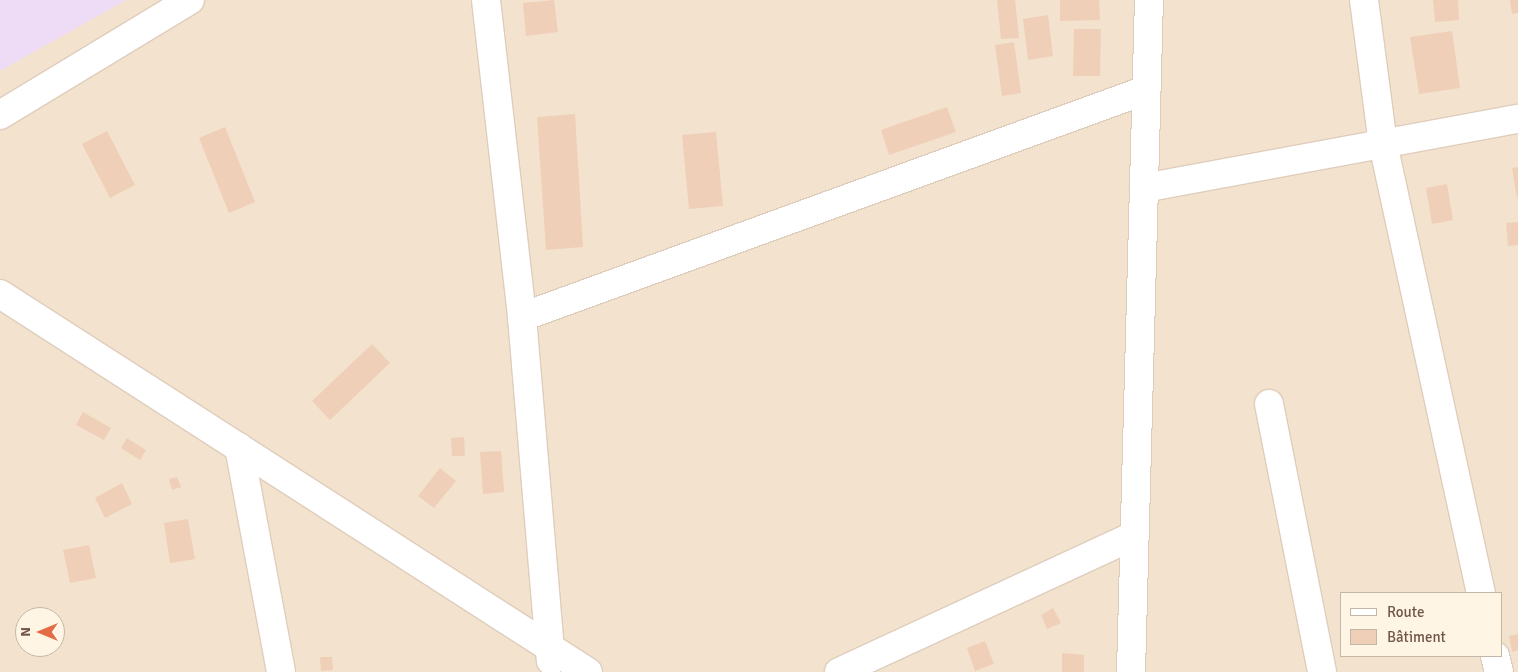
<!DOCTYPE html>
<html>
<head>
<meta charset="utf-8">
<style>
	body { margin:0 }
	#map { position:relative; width:1518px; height:672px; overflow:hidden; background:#fbf1df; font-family:Signika,sans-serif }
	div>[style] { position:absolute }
	.residential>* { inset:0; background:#f3e2ce }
	.education>* { inset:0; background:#eedcf7 }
	.building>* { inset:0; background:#f0cfb8 }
	.roads { filter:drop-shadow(1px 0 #dfcdbc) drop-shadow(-1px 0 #dfcdbc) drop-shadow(0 1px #dfcdbc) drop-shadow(0 -1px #dfcdbc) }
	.minor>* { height:28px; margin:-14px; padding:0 14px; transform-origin:14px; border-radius:14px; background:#fff }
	span { translate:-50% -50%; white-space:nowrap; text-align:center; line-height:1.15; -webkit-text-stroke:4.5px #fff5e5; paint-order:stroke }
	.legend { position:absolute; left:1340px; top:592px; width:162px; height:65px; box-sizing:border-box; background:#fff5e5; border:1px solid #c6b6a6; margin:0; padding:6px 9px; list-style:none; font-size:15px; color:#715748 }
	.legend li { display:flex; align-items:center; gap:10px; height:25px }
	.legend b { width:25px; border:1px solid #c6b6a6 }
	.north { position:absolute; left:15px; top:607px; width:50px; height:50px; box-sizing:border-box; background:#fff5e5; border:1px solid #c6b6a6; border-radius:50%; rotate:270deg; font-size:14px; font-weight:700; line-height:20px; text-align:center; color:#715748 }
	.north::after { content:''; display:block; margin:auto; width:18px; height:22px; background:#e46b46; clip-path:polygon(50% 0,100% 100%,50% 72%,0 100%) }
</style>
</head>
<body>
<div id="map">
	<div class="residential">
		<div style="clip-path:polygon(evenodd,0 0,1518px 0,1518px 672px,0 672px,0 0,1342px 593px,1502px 593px,1502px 656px,1342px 656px,1342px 593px,0 0,25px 617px,55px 617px,55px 647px,25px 647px,25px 617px)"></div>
	</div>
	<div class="education">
		<div style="clip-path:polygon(0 0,126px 0,0 71px)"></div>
	</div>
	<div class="building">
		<div style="clip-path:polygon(554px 0,558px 32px,526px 36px,523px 3px)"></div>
		<div style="clip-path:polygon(997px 0,1015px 0,1019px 38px,1001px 39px)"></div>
		<div style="clip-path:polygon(1060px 0,1099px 0,1100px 20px,1060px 21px)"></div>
		<div style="clip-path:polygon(1433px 0,1458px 0,1459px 20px,1435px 22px)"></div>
		<div style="clip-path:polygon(1510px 0,1518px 0,1518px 13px,1512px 14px)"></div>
		<div style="clip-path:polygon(1048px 15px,1053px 56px,1028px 60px,1023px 19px)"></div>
		<div style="clip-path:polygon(1074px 29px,1101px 29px,1100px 76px,1073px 76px)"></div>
		<div style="clip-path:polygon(1452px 31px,1460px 88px,1419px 94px,1410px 37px)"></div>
		<div style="clip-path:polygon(1014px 42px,1021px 93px,1002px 96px,995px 45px)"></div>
		<div style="clip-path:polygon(947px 107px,956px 132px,889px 155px,881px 130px)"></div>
		<div style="clip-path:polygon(575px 114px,583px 247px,546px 250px,537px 117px)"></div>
		<div style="clip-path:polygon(225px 127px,255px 202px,229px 213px,199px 138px)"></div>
		<div style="clip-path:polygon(107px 131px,135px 185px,110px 198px,82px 144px)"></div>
		<div style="clip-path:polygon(716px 132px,723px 206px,689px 209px,682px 135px)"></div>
		<div style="clip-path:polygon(1518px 167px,1518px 198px,1517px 198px,1512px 168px)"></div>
		<div style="clip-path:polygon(1447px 184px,1453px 220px,1432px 224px,1426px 188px)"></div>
		<div style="clip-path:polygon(1518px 222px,1518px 245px,1508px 246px,1506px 223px)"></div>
		<div style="clip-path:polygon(372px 344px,390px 363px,330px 420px,312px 401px)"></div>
		<div style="clip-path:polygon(83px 412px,111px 428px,104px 440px,76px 425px)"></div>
		<div style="clip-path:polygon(464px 437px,465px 456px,452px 456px,451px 438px)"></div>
		<div style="clip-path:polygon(127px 438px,146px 450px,140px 460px,121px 448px)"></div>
		<div style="clip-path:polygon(501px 451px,504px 492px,483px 494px,480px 452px)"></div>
		<div style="clip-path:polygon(440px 468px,456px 481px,434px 508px,418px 496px)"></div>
		<div style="clip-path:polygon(177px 477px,181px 487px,172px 490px,169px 479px)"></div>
		<div style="clip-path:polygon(122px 483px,132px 504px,105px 518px,95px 498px)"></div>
		<div style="clip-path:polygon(188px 519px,195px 559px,170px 563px,164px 523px)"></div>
		<div style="clip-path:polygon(89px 545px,96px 578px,70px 583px,63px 550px)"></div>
		<div style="clip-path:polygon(1053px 608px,1061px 623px,1047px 629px,1041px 615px)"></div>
		<div style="clip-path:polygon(1518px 634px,1518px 650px,1512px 652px,1509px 636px)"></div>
		<div style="clip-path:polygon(985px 641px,994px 664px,975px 671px,967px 648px)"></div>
		<div style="clip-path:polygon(1062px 653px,1084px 655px,1084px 672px,1062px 672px)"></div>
		<div style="clip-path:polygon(320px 657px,332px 657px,333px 670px,321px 671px)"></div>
	</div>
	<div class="roads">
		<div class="minor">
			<div style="left:486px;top:0;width:319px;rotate:83.5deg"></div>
			<div style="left:522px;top:317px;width:345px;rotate:85.2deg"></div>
			<div style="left:1364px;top:0;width:145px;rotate:82.5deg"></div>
			<div style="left:1383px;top:144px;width:460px;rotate:77.7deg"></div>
			<div style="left:0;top:115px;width:222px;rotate:-31.2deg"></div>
			<div style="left:1144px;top:188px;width:380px;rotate:-10.5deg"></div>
			<div style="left:0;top:294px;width:699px;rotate:32.74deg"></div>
			<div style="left:522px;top:317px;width:664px;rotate:-19.99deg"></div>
			<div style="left:1269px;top:404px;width:273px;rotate:78.8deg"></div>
			<div style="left:239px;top:447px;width:229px;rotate:79.4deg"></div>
			<div style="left:1495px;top:656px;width:16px;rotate:76deg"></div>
			<div style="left:839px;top:672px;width:325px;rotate:-24.8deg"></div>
			<div style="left:1131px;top:672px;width:672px;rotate:-88.47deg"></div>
		</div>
	</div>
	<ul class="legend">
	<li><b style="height:6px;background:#fff"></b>Route</li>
	<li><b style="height:14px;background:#f0cfb8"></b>Bâtiment</li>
	</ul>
	<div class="north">N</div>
</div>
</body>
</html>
